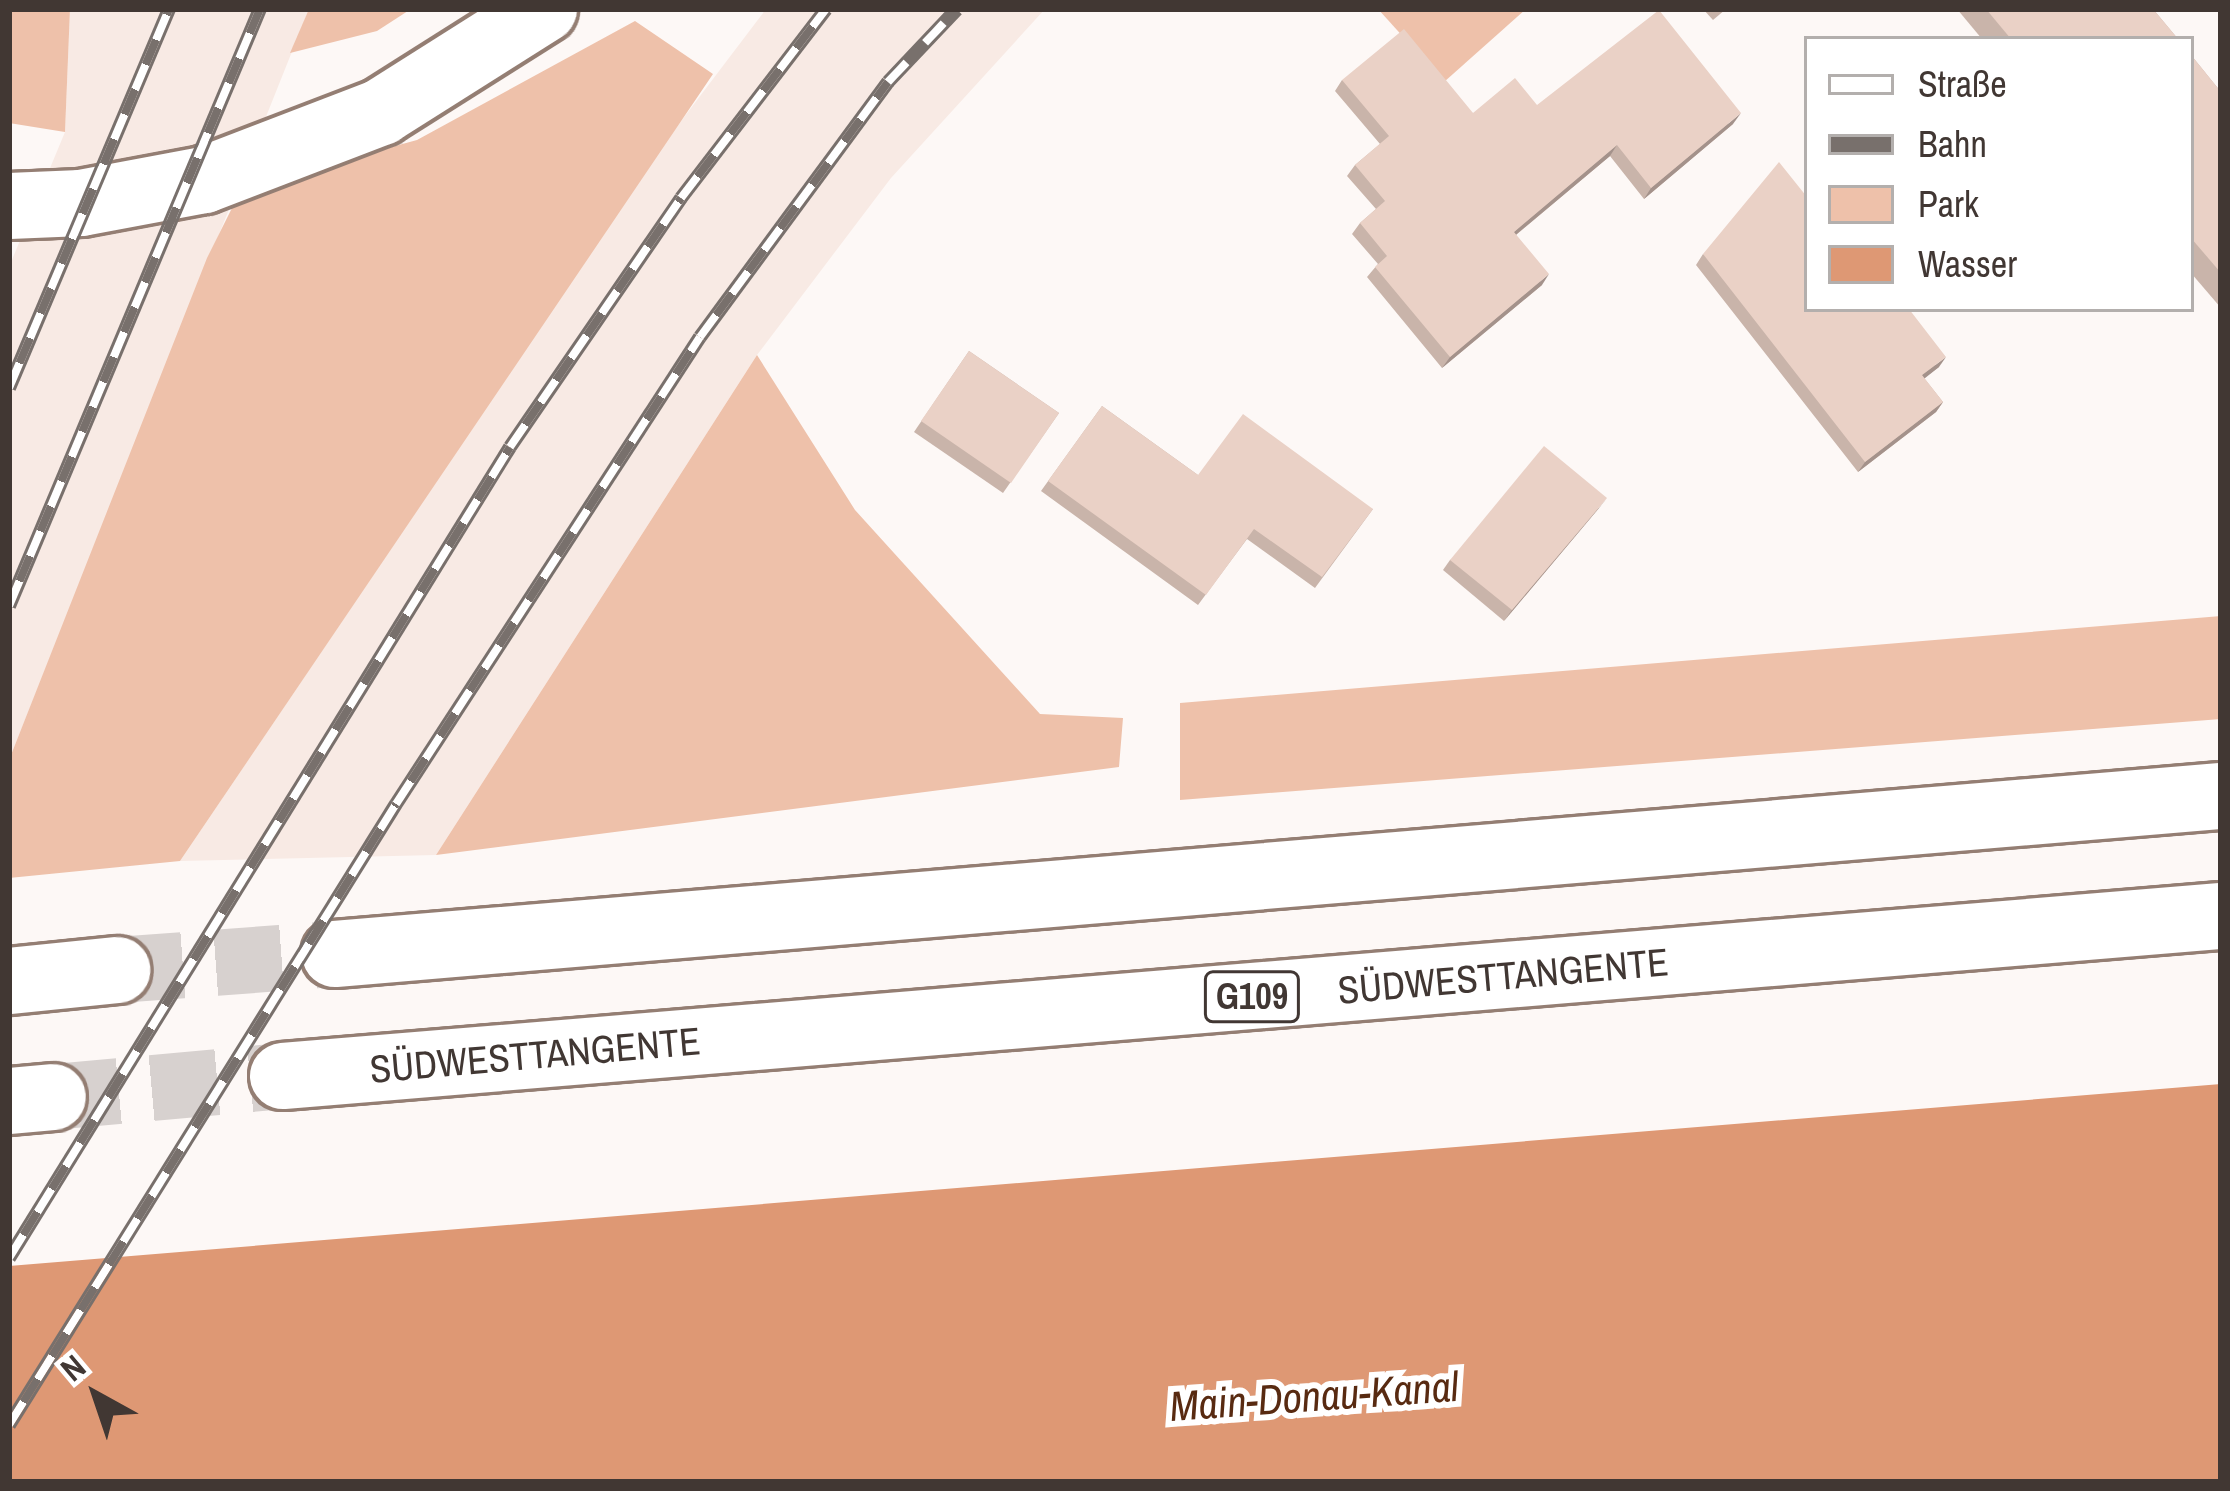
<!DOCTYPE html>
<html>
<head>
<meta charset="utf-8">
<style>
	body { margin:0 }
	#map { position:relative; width:2230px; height:1491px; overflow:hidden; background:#fdf8f6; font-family:"Archivo Narrow",sans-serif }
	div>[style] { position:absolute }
	.built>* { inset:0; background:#f8eae4 }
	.green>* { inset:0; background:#eec1aa }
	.water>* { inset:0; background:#de9874 }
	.trunk-tunnel>* { height:66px; margin-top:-33px; transform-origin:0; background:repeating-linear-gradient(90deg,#d7d1cf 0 66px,transparent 0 99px) }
	.roads { filter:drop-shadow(3px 0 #947e73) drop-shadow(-3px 0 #947e73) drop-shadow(0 3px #947e73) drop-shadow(0 -3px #947e73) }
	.minor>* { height:66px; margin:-33px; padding:0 33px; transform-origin:33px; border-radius:33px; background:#fff }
	.trunk>* { height:66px; margin:-33px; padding:0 33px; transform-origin:33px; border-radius:33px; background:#fff }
	.rail>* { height:14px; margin-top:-7px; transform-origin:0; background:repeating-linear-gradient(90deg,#fff 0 27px,#78706c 0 54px); box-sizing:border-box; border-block:3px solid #78706c }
	.wall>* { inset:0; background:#c9b4aa }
	.shaded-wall>* { inset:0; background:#a4928b }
	.building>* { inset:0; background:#ead1c6 }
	span { translate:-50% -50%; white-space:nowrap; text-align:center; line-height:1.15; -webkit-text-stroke:12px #fff; paint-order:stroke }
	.shield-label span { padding:3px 9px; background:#fff; border:3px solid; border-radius:9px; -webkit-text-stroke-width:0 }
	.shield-label { font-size:36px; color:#413733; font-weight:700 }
	.street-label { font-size:39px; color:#413733 }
	.water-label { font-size:42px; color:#582a11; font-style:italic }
	.frame { position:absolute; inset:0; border:12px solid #413733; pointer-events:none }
	.legend { position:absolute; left:1804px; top:36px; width:390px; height:276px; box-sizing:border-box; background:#fff; border:3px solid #b3afad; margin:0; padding:15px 21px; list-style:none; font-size:36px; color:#413733 }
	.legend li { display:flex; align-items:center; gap:24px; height:60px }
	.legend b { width:60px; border:3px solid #b3afad }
	.north { position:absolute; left:36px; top:1335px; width:120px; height:120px; -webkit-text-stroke:9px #fff; paint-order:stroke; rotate:320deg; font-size:33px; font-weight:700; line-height:48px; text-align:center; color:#413733 }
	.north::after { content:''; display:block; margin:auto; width:42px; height:54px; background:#413733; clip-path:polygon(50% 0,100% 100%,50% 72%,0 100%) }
</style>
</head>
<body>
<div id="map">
	<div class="built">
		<div style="clip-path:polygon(70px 9px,309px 9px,9px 760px,9px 267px,65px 132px)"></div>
		<div style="clip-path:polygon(766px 9px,1045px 9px,891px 178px,757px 355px,436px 855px,180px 861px,669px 137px)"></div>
	</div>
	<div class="green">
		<div style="clip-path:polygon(9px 9px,70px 9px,65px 132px,9px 123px)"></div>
		<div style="clip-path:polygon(309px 9px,411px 9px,377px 31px,290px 53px)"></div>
		<div style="clip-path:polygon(1378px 9px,1526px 9px,1444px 82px)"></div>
		<div style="clip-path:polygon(635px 21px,713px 74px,180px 861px,9px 878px,9px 760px,207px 258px,242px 188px,417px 140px)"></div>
		<div style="clip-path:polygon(757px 355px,855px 510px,1040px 714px,1123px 718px,1119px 767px,436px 855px)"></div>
		<div style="clip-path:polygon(2221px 616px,2221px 719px,1180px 800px,1180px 703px)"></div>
	</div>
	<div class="water">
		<div style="clip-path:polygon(2221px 1084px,2221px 1482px,9px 1482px,9px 1266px)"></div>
	</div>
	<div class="trunk-tunnel">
		<div style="left:117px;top:970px;width:219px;rotate:-4.2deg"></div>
		<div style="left:53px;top:1097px;width:231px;rotate:-5.2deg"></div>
	</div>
	<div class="roads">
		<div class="minor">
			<div style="left:9px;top:206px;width:72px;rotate:-2.4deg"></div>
			<div style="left:81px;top:203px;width:125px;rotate:-10.6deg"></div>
			<div style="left:204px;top:180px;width:190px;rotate:-21deg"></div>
			<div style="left:381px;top:112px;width:193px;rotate:-32.3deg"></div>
		</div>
		<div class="trunk">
			<div style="left:335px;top:954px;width:1893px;rotate:-4.79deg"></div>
			<div style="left:9px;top:981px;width:109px;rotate:-5.8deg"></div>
			<div style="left:283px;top:1076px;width:1945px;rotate:-4.72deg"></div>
			<div style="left:9px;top:1101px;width:44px;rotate:-5.2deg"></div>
		</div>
	</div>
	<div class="rail">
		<div style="left:9px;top:388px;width:411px;rotate:-67.1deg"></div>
		<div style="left:9px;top:606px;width:648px;rotate:-67.2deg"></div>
		<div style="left:9px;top:1258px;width:953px;rotate:-58.29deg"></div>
		<div style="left:510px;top:447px;width:302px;rotate:-55.5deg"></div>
		<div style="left:681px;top:198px;width:238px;rotate:-52.5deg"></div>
		<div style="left:9px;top:1425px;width:732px;rotate:-58.07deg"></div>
		<div style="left:396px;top:804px;width:557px;rotate:-56.94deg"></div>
		<div style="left:700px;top:337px;width:317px;rotate:-53.6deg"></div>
		<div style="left:888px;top:82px;width:100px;rotate:-46.6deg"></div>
	</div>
	<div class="wall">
		<div style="clip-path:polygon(1703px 9px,1726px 9px,1713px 20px)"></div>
		<div style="clip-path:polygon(1957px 9px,2153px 9px,2178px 39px,1982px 39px)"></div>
		<div style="clip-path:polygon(2191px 55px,2221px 92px,2221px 308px,2191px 273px)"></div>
		<div style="clip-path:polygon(1342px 80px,1473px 113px,1537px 105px,1733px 124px,1644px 199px,1610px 156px,1516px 235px,1542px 285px,1442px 368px,1367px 277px,1378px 264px,1352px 234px,1360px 223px,1376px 209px,1347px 176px,1355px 165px,1380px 144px,1335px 91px)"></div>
		<div style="clip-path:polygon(1703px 254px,1939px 367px,1924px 378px,1943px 402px,1936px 412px,1858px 472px,1696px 265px)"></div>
		<div style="clip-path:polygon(969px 351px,1059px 413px,1003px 493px,914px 432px)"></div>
		<div style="clip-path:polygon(1102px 406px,1198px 475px,1373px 509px,1315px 588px,1247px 539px,1198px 605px,1041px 491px)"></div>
		<div style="clip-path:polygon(1599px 508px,1504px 621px,1443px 570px,1450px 560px)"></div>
	</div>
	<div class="shaded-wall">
		<div style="clip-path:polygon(1741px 113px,1733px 124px,1644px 199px,1651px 188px)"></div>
		<div style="clip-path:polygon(1617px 145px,1610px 156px,1506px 243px,1514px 232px)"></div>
		<div style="clip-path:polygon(1549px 274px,1542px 285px,1442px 368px,1450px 357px)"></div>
		<div style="clip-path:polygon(1946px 357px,1939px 367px,1915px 386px,1922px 375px)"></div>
		<div style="clip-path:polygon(1943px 402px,1936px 412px,1858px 472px,1865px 462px)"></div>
		<div style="clip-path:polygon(1607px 498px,1599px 508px,1504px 621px,1512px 610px)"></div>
	</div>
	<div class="building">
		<div style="clip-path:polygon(1986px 9px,2153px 9px,2178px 39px,2011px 39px)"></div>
		<div style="clip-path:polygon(1659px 10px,1741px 113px,1651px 188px,1617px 145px,1514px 232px,1549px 274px,1450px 357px,1375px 267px,1387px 256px,1360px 223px,1385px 201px,1355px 165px,1389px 136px,1342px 80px,1404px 29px,1473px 113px,1515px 78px,1537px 105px)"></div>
		<div style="clip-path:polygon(2191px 55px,2221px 92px,2221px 273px,2191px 238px)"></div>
		<div style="clip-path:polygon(1779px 162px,1807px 197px,1807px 309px,1909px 309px,1946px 357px,1922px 375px,1943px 402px,1865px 462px,1703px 254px)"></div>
		<div style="clip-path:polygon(969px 351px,1059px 413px,1011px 483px,921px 421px)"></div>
		<div style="clip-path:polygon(1102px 406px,1198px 475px,1243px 414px,1373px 509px,1322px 577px,1254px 529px,1206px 595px,1048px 481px)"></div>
		<div style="clip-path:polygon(1544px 446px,1607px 498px,1512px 610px,1450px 560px)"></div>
	</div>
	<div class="shield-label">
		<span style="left:1252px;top:997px">G109</span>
	</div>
	<div class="street-label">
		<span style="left:1503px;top:976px;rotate:-5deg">SÜDWESTTANGENTE</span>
		<span style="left:535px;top:1055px;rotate:-5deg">SÜDWESTTANGENTE</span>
	</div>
	<div class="water-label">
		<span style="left:1314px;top:1396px;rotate:-4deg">Main-Donau-Kanal</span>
	</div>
	<div class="frame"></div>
	<ul class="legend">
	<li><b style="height:15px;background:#fff"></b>Straße</li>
	<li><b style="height:15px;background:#78706c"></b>Bahn</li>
	<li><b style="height:33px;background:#eec1aa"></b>Park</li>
	<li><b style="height:33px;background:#de9874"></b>Wasser</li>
	</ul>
	<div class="north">N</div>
</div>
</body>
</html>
